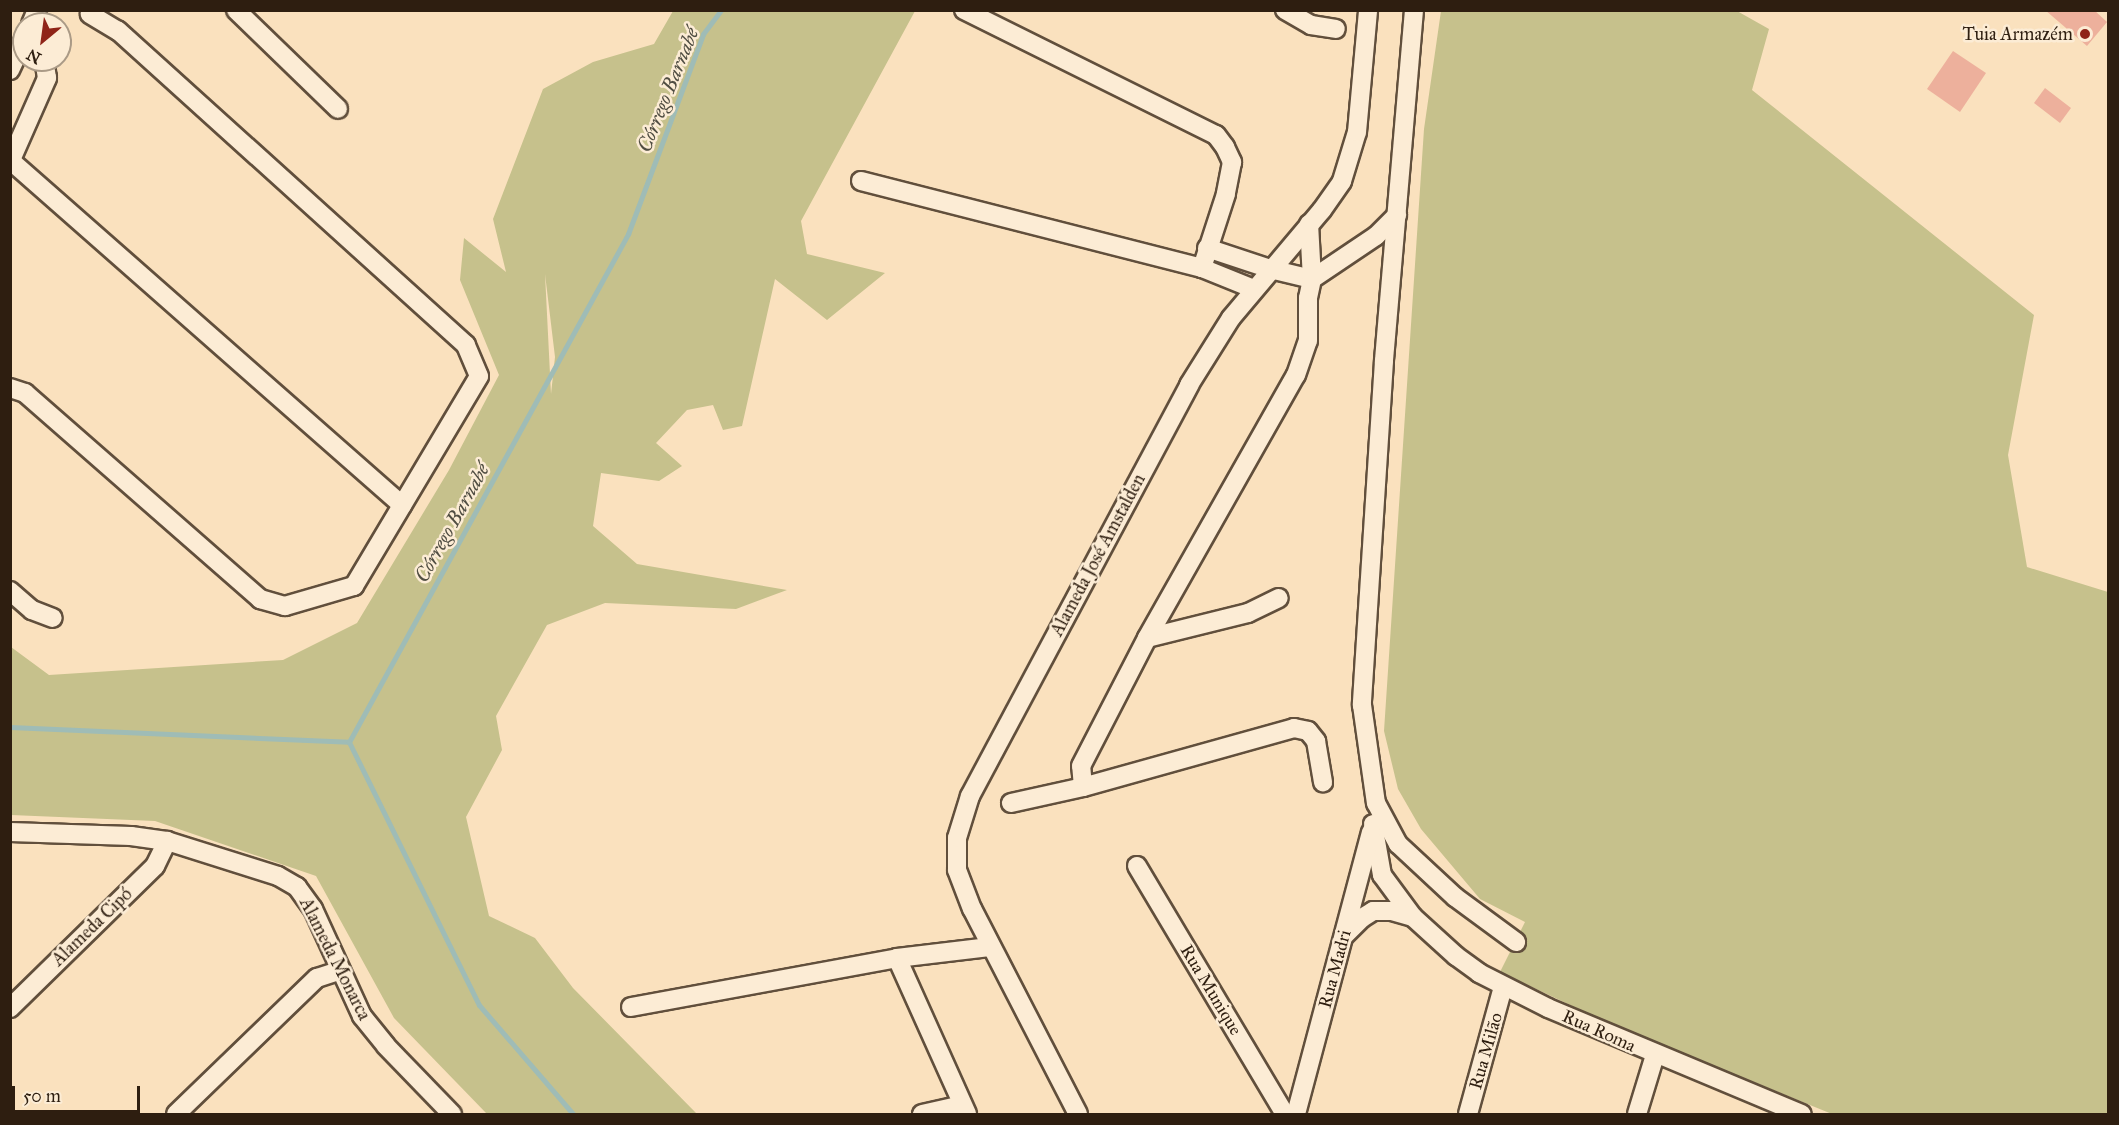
<!DOCTYPE html>
<html>
<head>
<meta charset="utf-8">
<style>
	body { margin:0 }
	#map { position:relative; width:2119px; height:1125px; overflow:hidden; background:#fae1be; font-family:"IM FELL Great Primer",serif }
	div>[style] { position:absolute }
	.green>* { inset:0; background:#c6c18c }
	.stream>* { height:5px; margin:-2.5px; padding:0 2.5px; transform-origin:2.5px; border-radius:2.5px; background:#9fbcb6 }
	.building>* { inset:0; background:#edb09c }
	.roads { filter:drop-shadow(2px 0 #614f3c) drop-shadow(-2px 0 #614f3c) drop-shadow(0 2px #614f3c) drop-shadow(0 -2px #614f3c) }
	.minor>* { height:18px; margin:-9px; padding:0 9px; transform-origin:9px; border-radius:9px; background:#fcecd5 }
	.dots>* { width:16px; height:16px; translate:-50% -50%; box-sizing:border-box; border:3px solid #fcecd5; border-radius:50% }
	span { translate:-50% -50%; white-space:nowrap; text-align:center; line-height:1.15; -webkit-text-stroke:5px #fcecd5; paint-order:stroke }
	.poi-label { font-size:18px; color:#2e1e10 }
	.right { translate:-100% -50%; text-align:right }
	.street-label { font-size:18px; color:#2e1e10 }
	.water-label { font-size:20px; color:#504d42; font-style:italic }
	.frame { position:absolute; inset:0; border:12px solid #2e1e10; pointer-events:none }
	.north { position:absolute; left:12px; top:12px; width:60px; height:60px; box-sizing:border-box; background:#fcecd5; border:2px solid #aa9a86; border-radius:50%; rotate:209deg; font-size:16px; font-weight:700; line-height:24px; text-align:center; color:#2e1e10 }
	.north::after { content:''; display:block; margin:auto; width:21px; height:27px; background:#8f2418; clip-path:polygon(50% 0,100% 100%,50% 72%,0 100%) }
	.scale { position:absolute; left:12px; top:1086px; width:128px; height:27px; box-sizing:border-box; border:3px solid #2e1e10; border-top:0; padding-left:8px; font-size:18px; line-height:21px; white-space:nowrap; color:#2e1e10; -webkit-text-stroke:4px #fcecd5; paint-order:stroke }
</style>
</head>
<body>
<div id="map">
	<div class="green">
		<div style="clip-path:polygon(evenodd,673px 11px,915px 11px,801px 221px,807px 254px,885px 273px,827px 320px,775px 279px,742px 426px,723px 430px,713px 405px,687px 410px,656px 443px,682px 466px,659px 481px,601px 473px,593px 526px,637px 564px,787px 590px,736px 609px,605px 603px,547px 625px,496px 716px,502px 750px,466px 817px,489px 916px,535px 938px,573px 988px,697px 1114px,487px 1114px,394px 1018px,316px 876px,155px 821px,11px 815px,11px 647px,49px 675px,283px 660px,357px 623px,449px 470px,499px 375px,460px 280px,464px 238px,506px 272px,493px 219px,543px 89px,593px 62px,654px 44px,673px 11px,545px 274px,555px 357px,551px 394px,545px 274px)"></div>
		<div style="clip-path:polygon(1441px 11px,1737px 11px,1769px 29px,1752px 90px,2034px 315px,2008px 455px,2027px 567px,2108px 592px,2108px 1114px,1832px 1114px,1604px 1021px,1500px 972px,1525px 922px,1480px 899px,1421px 829px,1398px 789px,1384px 731px,1424px 129px)"></div>
	</div>
	<div class="stream">
		<div style="left:10px;top:727px;width:339px;rotate:2.5deg"></div>
		<div style="left:349px;top:742px;width:580px;rotate:-61.22deg"></div>
		<div style="left:628px;top:234px;width:214px;rotate:-69.4deg"></div>
		<div style="left:703px;top:34px;width:30px;rotate:-53deg"></div>
		<div style="left:349px;top:742px;width:293px;rotate:63.7deg"></div>
		<div style="left:479px;top:1005px;width:144px;rotate:49.2deg"></div>
	</div>
	<div class="building">
		<div style="clip-path:polygon(2045px 10px,2094px 10px,2107px 22px,2087px 46px)"></div>
		<div style="clip-path:polygon(1953px 51px,1986px 73px,1960px 112px,1927px 89px)"></div>
		<div style="clip-path:polygon(2045px 88px,2071px 108px,2060px 123px,2034px 103px)"></div>
	</div>
	<div class="roads">
		<div class="minor">
			<div style="left:236px;top:10px;width:142px;rotate:44.1deg"></div>
			<div style="left:964px;top:10px;width:281px;rotate:26.4deg"></div>
			<div style="left:1216px;top:135px;width:15px;rotate:53deg"></div>
			<div style="left:1225px;top:147px;width:17px;rotate:65deg"></div>
			<div style="left:1232px;top:162px;width:33px;rotate:101deg"></div>
			<div style="left:1226px;top:194px;width:78px;rotate:108deg"></div>
			<div style="left:1285px;top:10px;width:30px;rotate:30deg"></div>
			<div style="left:1311px;top:25px;width:25px;rotate:9deg"></div>
			<div style="left:1414px;top:10px;width:352px;rotate:94.9deg"></div>
			<div style="left:1384px;top:361px;width:345px;rotate:93.7deg"></div>
			<div style="left:1362px;top:705px;width:99px;rotate:81.9deg"></div>
			<div style="left:1376px;top:803px;width:47px;rotate:61.8deg"></div>
			<div style="left:1398px;top:844px;width:78px;rotate:42.9deg"></div>
			<div style="left:1455px;top:897px;width:76px;rotate:36.4deg"></div>
			<div style="left:31px;top:24px;width:15px;rotate:-67deg"></div>
			<div style="left:10px;top:70px;width:33px;rotate:-65deg"></div>
			<div style="left:11px;top:161px;width:521px;rotate:41.34deg"></div>
			<div style="left:10px;top:162px;width:92px;rotate:-66.2deg"></div>
			<div style="left:47px;top:78px;width:18px;rotate:-99deg"></div>
			<div style="left:861px;top:181px;width:352px;rotate:14.3deg"></div>
			<div style="left:1202px;top:268px;width:56px;rotate:22deg"></div>
			<div style="left:1207px;top:248px;width:66px;rotate:18.4deg"></div>
			<div style="left:1270px;top:269px;width:43px;rotate:13.4deg"></div>
			<div style="left:1312px;top:279px;width:77px;rotate:-33.9deg"></div>
			<div style="left:1376px;top:236px;width:30px;rotate:-45deg"></div>
			<div style="left:10px;top:388px;width:16px;rotate:18deg"></div>
			<div style="left:25px;top:393px;width:313px;rotate:41.2deg"></div>
			<div style="left:260px;top:599px;width:26px;rotate:16deg"></div>
			<div style="left:285px;top:606px;width:72px;rotate:-16.2deg"></div>
			<div style="left:354px;top:586px;width:244px;rotate:-59.2deg"></div>
			<div style="left:479px;top:376px;width:34px;rotate:-113deg"></div>
			<div style="left:466px;top:345px;width:469px;rotate:-137.9deg"></div>
			<div style="left:118px;top:31px;width:33px;rotate:-149deg"></div>
			<div style="left:10px;top:591px;width:29px;rotate:41deg"></div>
			<div style="left:32px;top:610px;width:22px;rotate:21deg"></div>
			<div style="left:1147px;top:638px;width:104px;rotate:-13.9deg"></div>
			<div style="left:1248px;top:613px;width:34px;rotate:-26deg"></div>
			<div style="left:1083px;top:787px;width:21px;rotate:-95deg"></div>
			<div style="left:1081px;top:766px;width:144px;rotate:-62.7deg"></div>
			<div style="left:1147px;top:638px;width:302px;rotate:-60.5deg"></div>
			<div style="left:1296px;top:375px;width:36px;rotate:-71deg"></div>
			<div style="left:1308px;top:341px;width:43px;rotate:-90deg"></div>
			<div style="left:1308px;top:298px;width:19px;rotate:-78deg"></div>
			<div style="left:1312px;top:279px;width:55px;rotate:-93.1deg"></div>
			<div style="left:1011px;top:803px;width:74px;rotate:-12.5deg"></div>
			<div style="left:1083px;top:787px;width:219px;rotate:-15.6deg"></div>
			<div style="left:1294px;top:728px;width:14px;rotate:12deg"></div>
			<div style="left:1308px;top:731px;width:13px;rotate:51deg"></div>
			<div style="left:1316px;top:741px;width:42px;rotate:80.3deg"></div>
			<div style="left:1373px;top:824px;width:52px;rotate:80deg"></div>
			<div style="left:1382px;top:875px;width:52px;rotate:53.6deg"></div>
			<div style="left:1413px;top:917px;width:58px;rotate:42.2deg"></div>
			<div style="left:1456px;top:956px;width:29px;rotate:36deg"></div>
			<div style="left:1479px;top:973px;width:77px;rotate:26.9deg"></div>
			<div style="left:1548px;top:1008px;width:275px;rotate:22.7deg"></div>
			<div style="left:10px;top:832px;width:121px;rotate:1.9deg"></div>
			<div style="left:131px;top:836px;width:36px;rotate:8deg"></div>
			<div style="left:167px;top:841px;width:116px;rotate:17.5deg"></div>
			<div style="left:278px;top:876px;width:22px;rotate:30deg"></div>
			<div style="left:297px;top:887px;width:27px;rotate:54deg"></div>
			<div style="left:313px;top:909px;width:118px;rotate:65.4deg"></div>
			<div style="left:362px;top:1016px;width:38px;rotate:51deg"></div>
			<div style="left:386px;top:1046px;width:95px;rotate:45.9deg"></div>
			<div style="left:1137px;top:866px;width:289px;rotate:59.2deg"></div>
			<div style="left:1344px;top:936px;width:25px;rotate:-45deg"></div>
			<div style="left:1362px;top:918px;width:13px;rotate:-32deg"></div>
			<div style="left:1373px;top:911px;width:19px"></div>
			<div style="left:1392px;top:911px;width:22px;rotate:16deg"></div>
			<div style="left:897px;top:958px;width:171px;rotate:65.8deg"></div>
			<div style="left:631px;top:1007px;width:270px;rotate:-10.4deg"></div>
			<div style="left:897px;top:958px;width:93px;rotate:-6.8deg"></div>
			<div style="left:10px;top:1008px;width:203px;rotate:-44.4deg"></div>
			<div style="left:155px;top:866px;width:28px;rotate:-64deg"></div>
			<div style="left:176px;top:1114px;width:196px;rotate:-44deg"></div>
			<div style="left:317px;top:978px;width:25px;rotate:-18deg"></div>
			<div style="left:922px;top:1114px;width:41px;rotate:-12.7deg"></div>
			<div style="left:1078px;top:1114px;width:231px;rotate:-117.3deg"></div>
			<div style="left:972px;top:909px;width:42px;rotate:-111deg"></div>
			<div style="left:957px;top:870px;width:32px;rotate:-90deg"></div>
			<div style="left:957px;top:838px;width:44px;rotate:-72.8deg"></div>
			<div style="left:970px;top:796px;width:466px;rotate:-61.9deg"></div>
			<div style="left:1189px;top:385px;width:79px;rotate:-57.9deg"></div>
			<div style="left:1231px;top:318px;width:141px;rotate:-49.9deg"></div>
			<div style="left:1322px;top:210px;width:35px;rotate:-55deg"></div>
			<div style="left:1342px;top:181px;width:51px;rotate:-73deg"></div>
			<div style="left:1357px;top:132px;width:122px;rotate:-84.8deg"></div>
			<div style="left:1296px;top:1114px;width:292px;rotate:-75.1deg"></div>
			<div style="left:1468px;top:1114px;width:132px;rotate:-74.6deg"></div>
			<div style="left:1637px;top:1114px;width:62px;rotate:-73deg"></div>
		</div>
	</div>
	<div class="dots">
		<div style="left:2085px;top:34px;background:#8f2418"></div>
	</div>
	<div class="poi-label">
		<span class="right" style="left:2073px;top:34px">Tuia Armazém</span>
	</div>
	<div class="street-label">
		<span style="left:1098px;top:555px;rotate:-62deg">Alameda José Amstalden</span>
		<span style="left:92px;top:927px;rotate:-44deg">Alameda Cipó</span>
		<span style="left:335px;top:959px;rotate:63deg">Alameda Monarca</span>
		<span style="left:1335px;top:969px;rotate:-75deg">Rua Madri</span>
		<span style="left:1211px;top:990px;rotate:59deg">Rua Munique</span>
		<span style="left:1599px;top:1031px;rotate:24deg">Rua Roma</span>
		<span style="left:1486px;top:1051px;rotate:-74deg">Rua Milão</span>
	</div>
	<div class="water-label">
		<span style="left:668px;top:90px;rotate:-68deg">Córrego Barnabé</span>
		<span style="left:452px;top:523px;rotate:-61deg">Córrego Barnabé</span>
	</div>
	<div class="frame"></div>
	<div class="north">N</div>
	<div class="scale">50 m</div>
</div>
</body>
</html>
